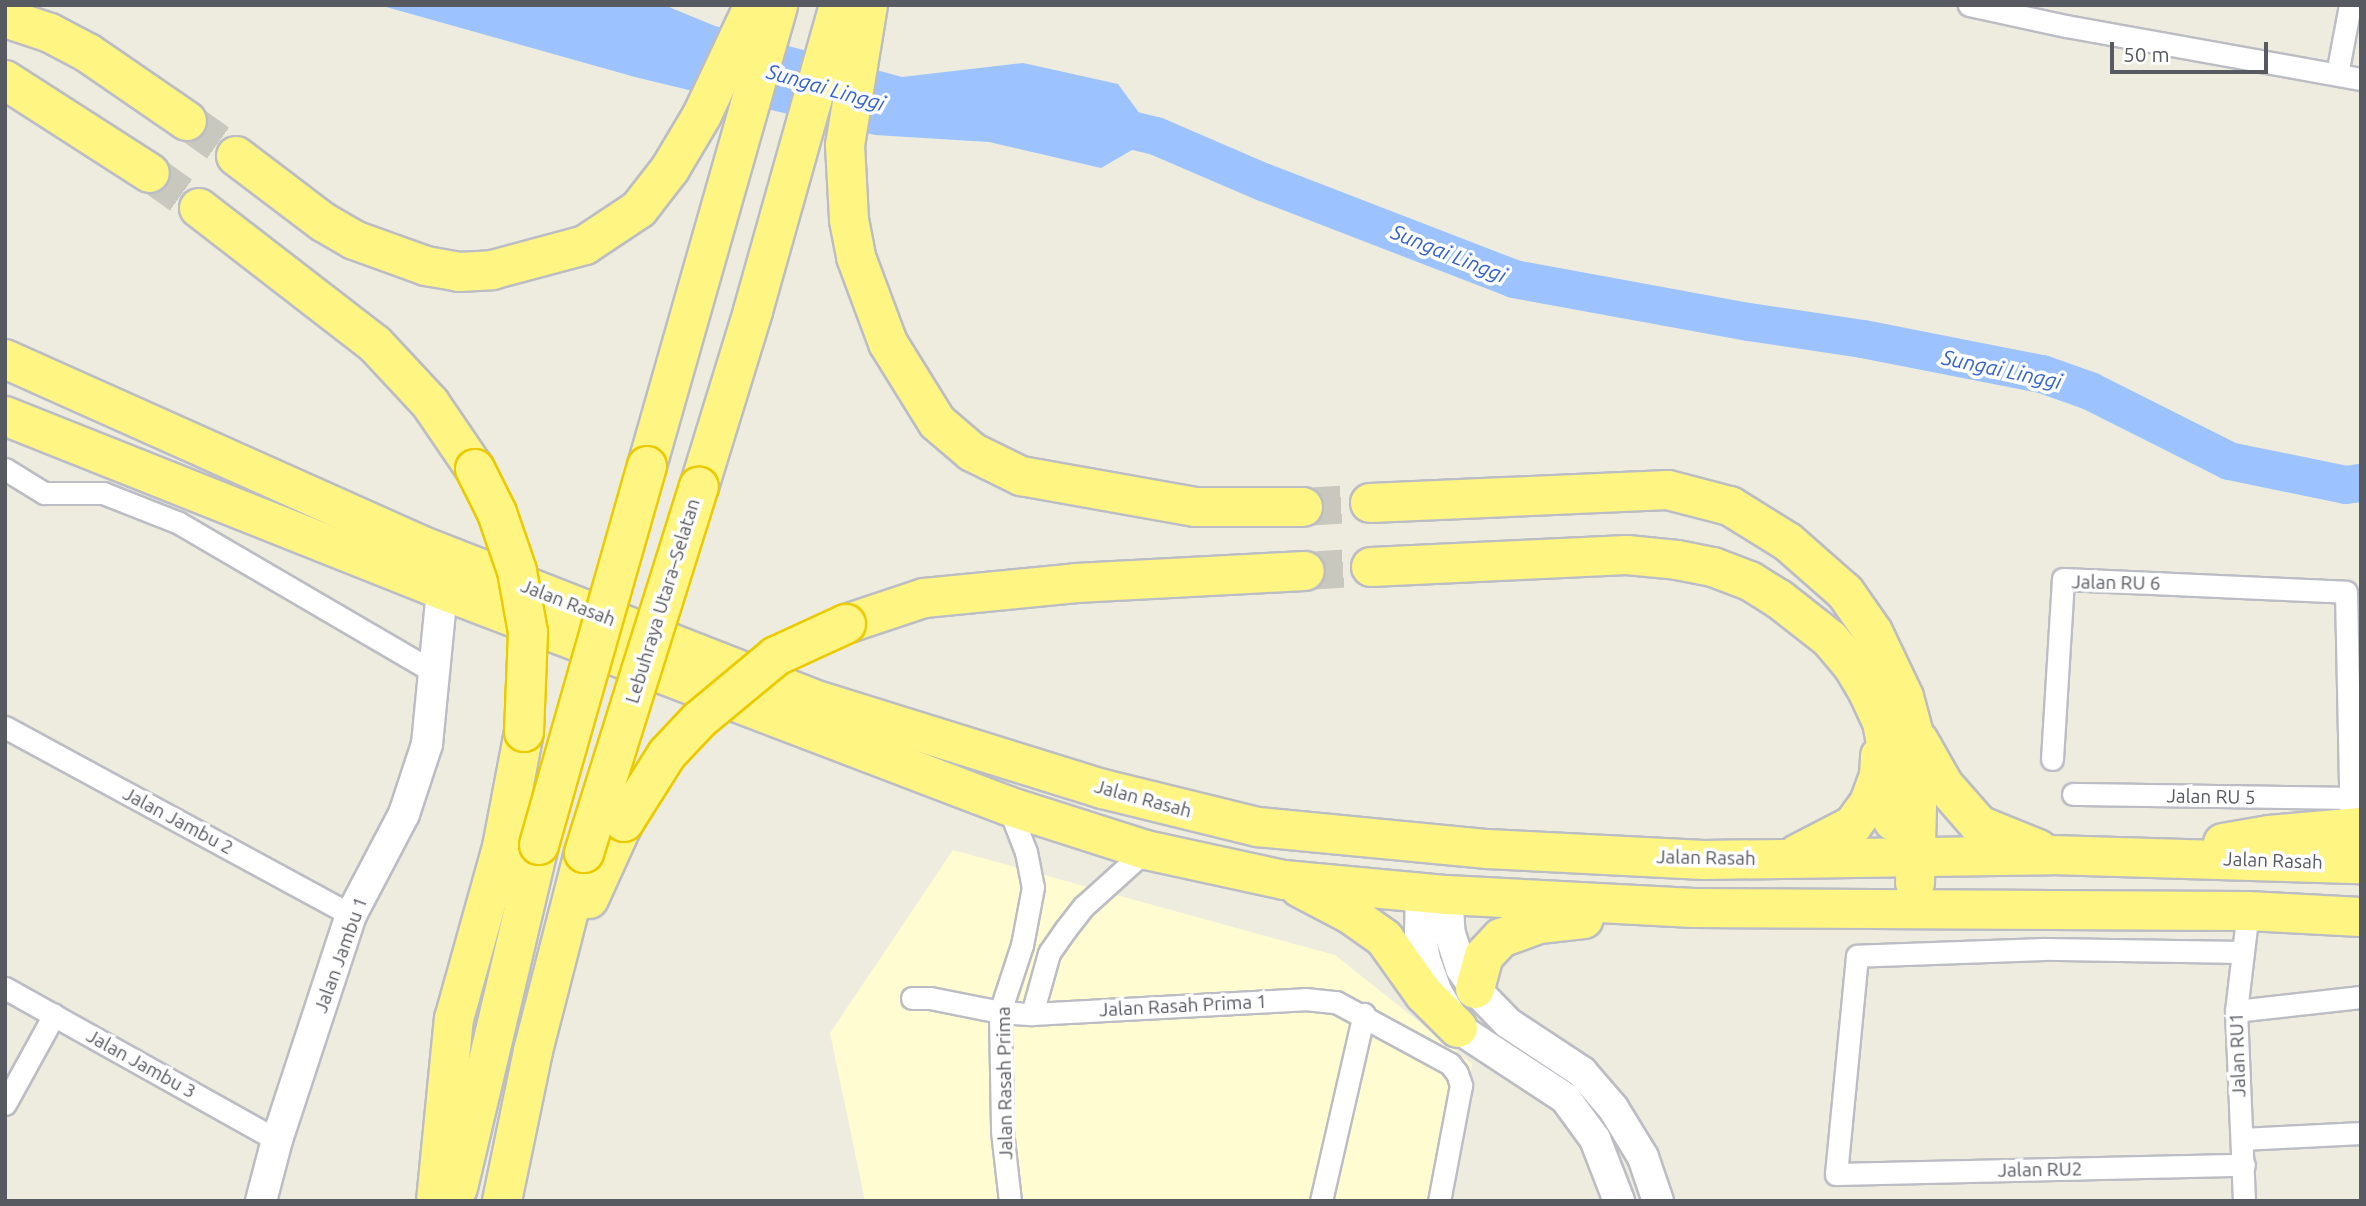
<!DOCTYPE html>
<html>
<head>
<meta charset="utf-8">
<style>
	body { margin:0 }
	#map { position:relative; width:2366px; height:1206px; overflow:hidden; background:#edecde; font-family:Ubuntu,sans-serif }
	div>[style] { position:absolute }
	.commercial>* { inset:0; background:#fffcd1 }
	.water>* { inset:0; background:#9cc2ff }
	.river>* { height:38px; margin:-19px; padding:0 19px; transform-origin:19px; border-radius:19px; background:#9cc2ff }
	.highway-tunnel>* { height:38px; margin-top:-19px; transform-origin:0; background:repeating-linear-gradient(90deg,#c8c8bf 0 38px,transparent 0 57px) }
	.roads { filter:drop-shadow(2px 0 #bcbdc4) drop-shadow(-2px 0 #bcbdc4) drop-shadow(0 2px #bcbdc4) drop-shadow(0 -2px #bcbdc4) }
	.street>* { height:21px; margin:-10.5px; padding:0 10.5px; transform-origin:10.5px; border-radius:10.5px; background:#fff }
	.secondary>* { height:30px; margin:-15px; padding:0 15px; transform-origin:15px; border-radius:15px; background:#fff }
	.highway>* { height:38px; margin:-19px; padding:0 19px; transform-origin:19px; border-radius:19px; background:#fff583 }
	.bridges { filter:drop-shadow(2px 0 #ebcb00) drop-shadow(-2px 0 #ebcb00) drop-shadow(0 2px #ebcb00) drop-shadow(0 -2px #ebcb00) }
	.highway-bridge>* { height:38px; margin:-19px; padding:0 19px; transform-origin:19px; border-radius:19px; background:#fff583 }
	span { translate:-50% -50%; white-space:nowrap; text-align:center; line-height:1.15; -webkit-text-stroke:7px #fff; paint-order:stroke }
	.street-label { font-size:19px; color:#585a61 }
	.water-label { font-size:21px; color:#3463cd; font-style:italic }
	.frame { position:absolute; inset:0; border:7px solid #585a61; pointer-events:none }
	.scale { position:absolute; left:2110px; top:42px; width:158px; height:32px; box-sizing:border-box; border:4px solid #585a61; border-top:0; padding-left:9px; font-size:21px; line-height:24px; white-space:nowrap; color:#585a61; -webkit-text-stroke:5px #fff; paint-order:stroke }
</style>
</head>
<body>
<div id="map">
	<div class="commercial">
		<div style="clip-path:polygon(953px 850px,1335px 955px,1472px 1064px,1447px 1201px,865px 1201px,830px 1033px)"></div>
	</div>
	<div class="water">
		<div style="clip-path:polygon(379px 5px,664px 5px,715px 26px,902px 77px,1023px 63px,1118px 84px,1156px 136px,1101px 168px,989px 142px,875px 135px,635px 77px)"></div>
	</div>
	<div class="river">
		<div style="left:1106px;top:124px;width:51px;rotate:13.5deg"></div>
		<div style="left:1156px;top:136px;width:116px;rotate:23.3deg"></div>
		<div style="left:1263px;top:182px;width:269px;rotate:21.1deg"></div>
		<div style="left:1514px;top:279px;width:239px;rotate:10.4deg"></div>
		<div style="left:1749px;top:322px;width:115px;rotate:8.5deg"></div>
		<div style="left:1863px;top:339px;width:182px;rotate:11.1deg"></div>
		<div style="left:2042px;top:374px;width:51px;rotate:19.5deg"></div>
		<div style="left:2090px;top:391px;width:156px;rotate:26.7deg"></div>
		<div style="left:2229px;top:461px;width:119px;rotate:11.6deg"></div>
		<div style="left:2346px;top:485px;width:15px;rotate:-8deg"></div>
	</div>
	<div class="highway-tunnel">
		<div style="left:187px;top:121px;width:60px;rotate:35.5deg"></div>
		<div style="left:150px;top:173px;width:60px;rotate:35.5deg"></div>
		<div style="left:1303px;top:507px;width:67px;rotate:-3.4deg"></div>
		<div style="left:1305px;top:571px;width:66px;rotate:-3.5deg"></div>
	</div>
	<div class="roads">
		<div class="street">
			<div style="left:1969px;top:5px;width:99px;rotate:12.2deg"></div>
			<div style="left:2066px;top:26px;width:300px;rotate:10.2deg"></div>
			<div style="left:2337px;top:74px;width:70px;rotate:-79.3deg"></div>
			<div style="left:5px;top:469px;width:46px;rotate:31.6deg"></div>
			<div style="left:44px;top:493px;width:59px"></div>
			<div style="left:103px;top:493px;width:82px;rotate:21.5deg"></div>
			<div style="left:179px;top:523px;width:298px;rotate:30.3deg"></div>
			<div style="left:5px;top:727px;width:394px;rotate:28.5deg"></div>
			<div style="left:2052px;top:759px;width:180px;rotate:-86.5deg"></div>
			<div style="left:2063px;top:579px;width:283px;rotate:2.6deg"></div>
			<div style="left:2346px;top:592px;width:235px;rotate:88.8deg"></div>
			<div style="left:2073px;top:794px;width:288px;rotate:0.8deg"></div>
			<div style="left:1008px;top:806px;width:49px;rotate:68.6deg"></div>
			<div style="left:1026px;top:852px;width:36px;rotate:79deg"></div>
			<div style="left:1033px;top:887px;width:59px;rotate:100.7deg"></div>
			<div style="left:1022px;top:945px;width:71px;rotate:108.2deg"></div>
			<div style="left:1000px;top:1012px;width:119px;rotate:89deg"></div>
			<div style="left:1002px;top:1131px;width:70px;rotate:83.5deg"></div>
			<div style="left:2243px;top:952px;width:199px;rotate:-179.1deg"></div>
			<div style="left:2044px;top:949px;width:187px;rotate:177.9deg"></div>
			<div style="left:1857px;top:956px;width:219px;rotate:95.5deg"></div>
			<div style="left:1836px;top:1174px;width:408px;rotate:-1.3deg"></div>
			<div style="left:5px;top:988px;width:312px;rotate:29.2deg"></div>
			<div style="left:912px;top:998px;width:18px"></div>
			<div style="left:930px;top:998px;width:71px;rotate:11.3deg"></div>
			<div style="left:1000px;top:1012px;width:32px;rotate:4deg"></div>
			<div style="left:1032px;top:1014px;width:273px;rotate:-3.1deg"></div>
			<div style="left:1305px;top:999px;width:31px;rotate:6deg"></div>
			<div style="left:1336px;top:1002px;width:130px;rotate:28.5deg"></div>
			<div style="left:1450px;top:1064px;width:11px;rotate:52deg"></div>
			<div style="left:1457px;top:1073px;width:13px;rotate:72deg"></div>
			<div style="left:1461px;top:1085px;width:118px;rotate:100.7deg"></div>
			<div style="left:2236px;top:1011px;width:126px;rotate:-6.4deg"></div>
			<div style="left:1032px;top:1014px;width:63px;rotate:-74.4deg"></div>
			<div style="left:1049px;top:953px;width:28px;rotate:-55deg"></div>
			<div style="left:1065px;top:930px;width:31px;rotate:-52deg"></div>
			<div style="left:1084px;top:906px;width:84px;rotate:-42.1deg"></div>
			<div style="left:5px;top:1104px;width:102px;rotate:-61.2deg"></div>
			<div style="left:2242px;top:1139px;width:119px;rotate:-2.9deg"></div>
			<div style="left:1321px;top:1201px;width:192px;rotate:-77.1deg"></div>
			<div style="left:2244px;top:1201px;width:190px;rotate:-92.4deg"></div>
			<div style="left:2236px;top:1011px;width:101px;rotate:-83.2deg"></div>
		</div>
		<div class="secondary">
			<div style="left:1421px;top:892px;width:40px;rotate:91.4deg"></div>
			<div style="left:1420px;top:932px;width:28px;rotate:80deg"></div>
			<div style="left:1425px;top:960px;width:33px;rotate:70deg"></div>
			<div style="left:1436px;top:991px;width:43px;rotate:59.3deg"></div>
			<div style="left:1458px;top:1028px;width:128px;rotate:33.2deg"></div>
			<div style="left:1565px;top:1098px;width:51px;rotate:53.8deg"></div>
			<div style="left:1595px;top:1139px;width:66px;rotate:68.8deg"></div>
			<div style="left:1447px;top:895px;width:39px;rotate:86deg"></div>
			<div style="left:1450px;top:934px;width:36px;rotate:72deg"></div>
			<div style="left:1461px;top:968px;width:25px;rotate:56deg"></div>
			<div style="left:1475px;top:989px;width:47px;rotate:45.9deg"></div>
			<div style="left:1508px;top:1023px;width:89px;rotate:33.5deg"></div>
			<div style="left:1582px;top:1072px;width:48px;rotate:49.3deg"></div>
			<div style="left:1613px;top:1108px;width:57px;rotate:58.5deg"></div>
			<div style="left:1643px;top:1157px;width:46px;rotate:71.2deg"></div>
			<div style="left:261px;top:1201px;width:63px;rotate:-75.3deg"></div>
			<div style="left:277px;top:1140px;width:237px;rotate:-71.8deg"></div>
			<div style="left:351px;top:915px;width:114px;rotate:-62.3deg"></div>
			<div style="left:404px;top:814px;width:74px;rotate:-71.8deg"></div>
			<div style="left:427px;top:744px;width:155px;rotate:-84.4deg"></div>
		</div>
		<div class="highway">
			<div style="left:868px;top:5px;width:142px;rotate:99.3deg"></div>
			<div style="left:845px;top:145px;width:75px;rotate:86.9deg"></div>
			<div style="left:849px;top:220px;width:38px;rotate:79deg"></div>
			<div style="left:856px;top:257px;width:92px;rotate:69.6deg"></div>
			<div style="left:888px;top:343px;width:93px;rotate:58.2deg"></div>
			<div style="left:937px;top:422px;width:46px;rotate:40.6deg"></div>
			<div style="left:972px;top:452px;width:55px;rotate:26.1deg"></div>
			<div style="left:1021px;top:476px;width:177px;rotate:10.1deg"></div>
			<div style="left:1195px;top:507px;width:108px"></div>
			<div style="left:5px;top:18px;width:47px;rotate:18.4deg"></div>
			<div style="left:50px;top:33px;width:43px;rotate:27.8deg"></div>
			<div style="left:88px;top:53px;width:120px;rotate:34.5deg"></div>
			<div style="left:5px;top:80px;width:172px;rotate:32.7deg"></div>
			<div style="left:236px;top:156px;width:109px;rotate:37.2deg"></div>
			<div style="left:323px;top:222px;width:36px;rotate:30deg"></div>
			<div style="left:354px;top:240px;width:77px;rotate:19.9deg"></div>
			<div style="left:426px;top:266px;width:34px;rotate:10deg"></div>
			<div style="left:459px;top:272px;width:33px;rotate:-3deg"></div>
			<div style="left:492px;top:270px;width:96px;rotate:-15deg"></div>
			<div style="left:585px;top:245px;width:65px;rotate:-33.7deg"></div>
			<div style="left:639px;top:209px;width:51px;rotate:-52.2deg"></div>
			<div style="left:670px;top:169px;width:63px;rotate:-59.3deg"></div>
			<div style="left:702px;top:115px;width:122px;rotate:-64.7deg"></div>
			<div style="left:199px;top:208px;width:222px;rotate:37.7deg"></div>
			<div style="left:375px;top:344px;width:81px;rotate:47deg"></div>
			<div style="left:430px;top:403px;width:80px;rotate:55.7deg"></div>
			<div style="left:5px;top:359px;width:453px;rotate:24.1deg"></div>
			<div style="left:418px;top:544px;width:421px;rotate:21.4deg"></div>
			<div style="left:810px;top:698px;width:307px;rotate:17.3deg"></div>
			<div style="left:1103px;top:789px;width:160px;rotate:13.8deg"></div>
			<div style="left:1258px;top:827px;width:231px;rotate:5.5deg"></div>
			<div style="left:1488px;top:849px;width:216px;rotate:2.9deg"></div>
			<div style="left:1704px;top:860px;width:347px;rotate:-0.8deg"></div>
			<div style="left:2051px;top:855px;width:310px;rotate:1.7deg"></div>
			<div style="left:5px;top:416px;width:470px;rotate:21.7deg"></div>
			<div style="left:442px;top:590px;width:606px;rotate:20.89deg"></div>
			<div style="left:1008px;top:806px;width:145px;rotate:17.7deg"></div>
			<div style="left:1146px;top:850px;width:141px;rotate:12.3deg"></div>
			<div style="left:1284px;top:880px;width:164px;rotate:5.3deg"></div>
			<div style="left:1447px;top:895px;width:247px;rotate:3deg"></div>
			<div style="left:1694px;top:908px;width:554px;rotate:0.31deg"></div>
			<div style="left:2248px;top:911px;width:113px;rotate:3deg"></div>
			<div style="left:647px;top:466px;width:479px;rotate:-74.1deg"></div>
			<div style="left:699px;top:487px;width:184px;rotate:-72.9deg"></div>
			<div style="left:753px;top:311px;width:318px;rotate:-74.3deg"></div>
			<div style="left:1370px;top:503px;width:298px;rotate:-2.5deg"></div>
			<div style="left:1668px;top:490px;width:64px;rotate:14.5deg"></div>
			<div style="left:1730px;top:506px;width:68px;rotate:31.8deg"></div>
			<div style="left:1788px;top:542px;width:76px;rotate:41.3deg"></div>
			<div style="left:1845px;top:592px;width:49px;rotate:55deg"></div>
			<div style="left:1873px;top:632px;width:72px;rotate:64.5deg"></div>
			<div style="left:1904px;top:697px;width:38px;rotate:75deg"></div>
			<div style="left:1914px;top:734px;width:34px;rotate:83deg"></div>
			<div style="left:1918px;top:768px;width:115px;rotate:91.5deg"></div>
			<div style="left:1371px;top:567px;width:256px;rotate:-2.7deg"></div>
			<div style="left:1627px;top:555px;width:50px;rotate:5.7deg"></div>
			<div style="left:1677px;top:560px;width:37px;rotate:11deg"></div>
			<div style="left:1713px;top:567px;width:40px;rotate:21deg"></div>
			<div style="left:1750px;top:581px;width:34px;rotate:32deg"></div>
			<div style="left:1779px;top:599px;width:65px;rotate:38.1deg"></div>
			<div style="left:1830px;top:639px;width:34px;rotate:50deg"></div>
			<div style="left:1852px;top:665px;width:29px;rotate:59deg"></div>
			<div style="left:1867px;top:690px;width:35px;rotate:65deg"></div>
			<div style="left:1882px;top:722px;width:71px;rotate:79.5deg"></div>
			<div style="left:1895px;top:792px;width:29px;rotate:94deg"></div>
			<div style="left:846px;top:624px;width:82px;rotate:-18.4deg"></div>
			<div style="left:924px;top:598px;width:153px;rotate:-5.6deg"></div>
			<div style="left:1076px;top:583px;width:229px;rotate:-3deg"></div>
			<div style="left:1919px;top:741px;width:51px;rotate:60.4deg"></div>
			<div style="left:1944px;top:785px;width:53px;rotate:48.8deg"></div>
			<div style="left:1979px;top:825px;width:64px;rotate:22.1deg"></div>
			<div style="left:2223px;top:843px;width:47px;rotate:-9.9deg"></div>
			<div style="left:2269px;top:835px;width:92px;rotate:-5deg"></div>
			<div style="left:1797px;top:854px;width:63px;rotate:-27.4deg"></div>
			<div style="left:1853px;top:825px;width:27px;rotate:-54deg"></div>
			<div style="left:1869px;top:803px;width:29px;rotate:-70deg"></div>
			<div style="left:1879px;top:776px;width:20px;rotate:-87deg"></div>
			<div style="left:1300px;top:888px;width:56px;rotate:27.5deg"></div>
			<div style="left:1350px;top:914px;width:42px;rotate:35.2deg"></div>
			<div style="left:1384px;top:938px;width:69px;rotate:54.5deg"></div>
			<div style="left:1424px;top:994px;width:48px;rotate:45deg"></div>
			<div style="left:589px;top:899px;width:85px;rotate:-65.6deg"></div>
			<div style="left:1475px;top:989px;width:34px;rotate:-75deg"></div>
			<div style="left:1484px;top:956px;width:25px;rotate:-47deg"></div>
			<div style="left:1501px;top:938px;width:40px;rotate:-20.2deg"></div>
			<div style="left:1539px;top:924px;width:45px;rotate:-6.3deg"></div>
			<div style="left:458px;top:1188px;width:352px;rotate:-76.7deg"></div>
			<div style="left:436px;top:1201px;width:183px;rotate:-84.4deg"></div>
			<div style="left:454px;top:1019px;width:179px;rotate:-74.4deg"></div>
			<div style="left:502px;top:847px;width:117px;rotate:-79.2deg"></div>
			<div style="left:502px;top:1201px;width:153px;rotate:-78.3deg"></div>
			<div style="left:533px;top:1051px;width:204px;rotate:-75.6deg"></div>
		</div>
	</div>
	<div class="bridges">
		<div class="highway-bridge">
			<div style="left:475px;top:469px;width:49px;rotate:63.4deg"></div>
			<div style="left:497px;top:513px;width:61px;rotate:71deg"></div>
			<div style="left:517px;top:571px;width:62px;rotate:79.8deg"></div>
			<div style="left:528px;top:632px;width:100px;rotate:92.3deg"></div>
			<div style="left:624px;top:822px;width:80px;rotate:-57.7deg"></div>
			<div style="left:667px;top:754px;width:47px;rotate:-46.7deg"></div>
			<div style="left:699px;top:720px;width:100px;rotate:-39.7deg"></div>
			<div style="left:776px;top:656px;width:77px;rotate:-24.6deg"></div>
			<div style="left:539px;top:845px;width:394px;rotate:-74.1deg"></div>
			<div style="left:584px;top:853px;width:384px;rotate:-72.6deg"></div>
		</div>
	</div>
	<div class="street-label">
		<span style="left:2116px;top:583px;rotate:1deg">Jalan RU 6</span>
		<span style="left:663px;top:601px;rotate:-73deg">Lebuhraya Utara–Selatan</span>
		<span style="left:568px;top:603px;rotate:21deg">Jalan Rasah</span>
		<span style="left:2211px;top:797px;rotate:1deg">Jalan RU 5</span>
		<span style="left:1143px;top:799px;rotate:15deg">Jalan Rasah</span>
		<span style="left:178px;top:821px;rotate:28deg">Jalan Jambu 2</span>
		<span style="left:1706px;top:858px;rotate:1deg">Jalan Rasah</span>
		<span style="left:2273px;top:861px;rotate:2deg">Jalan Rasah</span>
		<span style="left:341px;top:955px;rotate:-70deg">Jalan Jambu 1</span>
		<span style="left:1183px;top:1006px;rotate:-3deg">Jalan Rasah Prima 1</span>
		<span style="left:2238px;top:1055px;rotate:-92deg">Jalan RU1</span>
		<span style="left:141px;top:1064px;rotate:29deg">Jalan Jambu 3</span>
		<span style="left:1005px;top:1083px;rotate:-91deg">Jalan Rasah Prima</span>
		<span style="left:2040px;top:1170px;rotate:-1deg">Jalan RU2</span>
	</div>
	<div class="water-label">
		<span style="left:826px;top:87px;rotate:16deg">Sungai Linggi</span>
		<span style="left:1449px;top:253px;rotate:22deg">Sungai Linggi</span>
		<span style="left:2002px;top:369px;rotate:12deg">Sungai Linggi</span>
	</div>
	<div class="frame"></div>
	<div class="scale">50 m</div>
</div>
</body>
</html>
